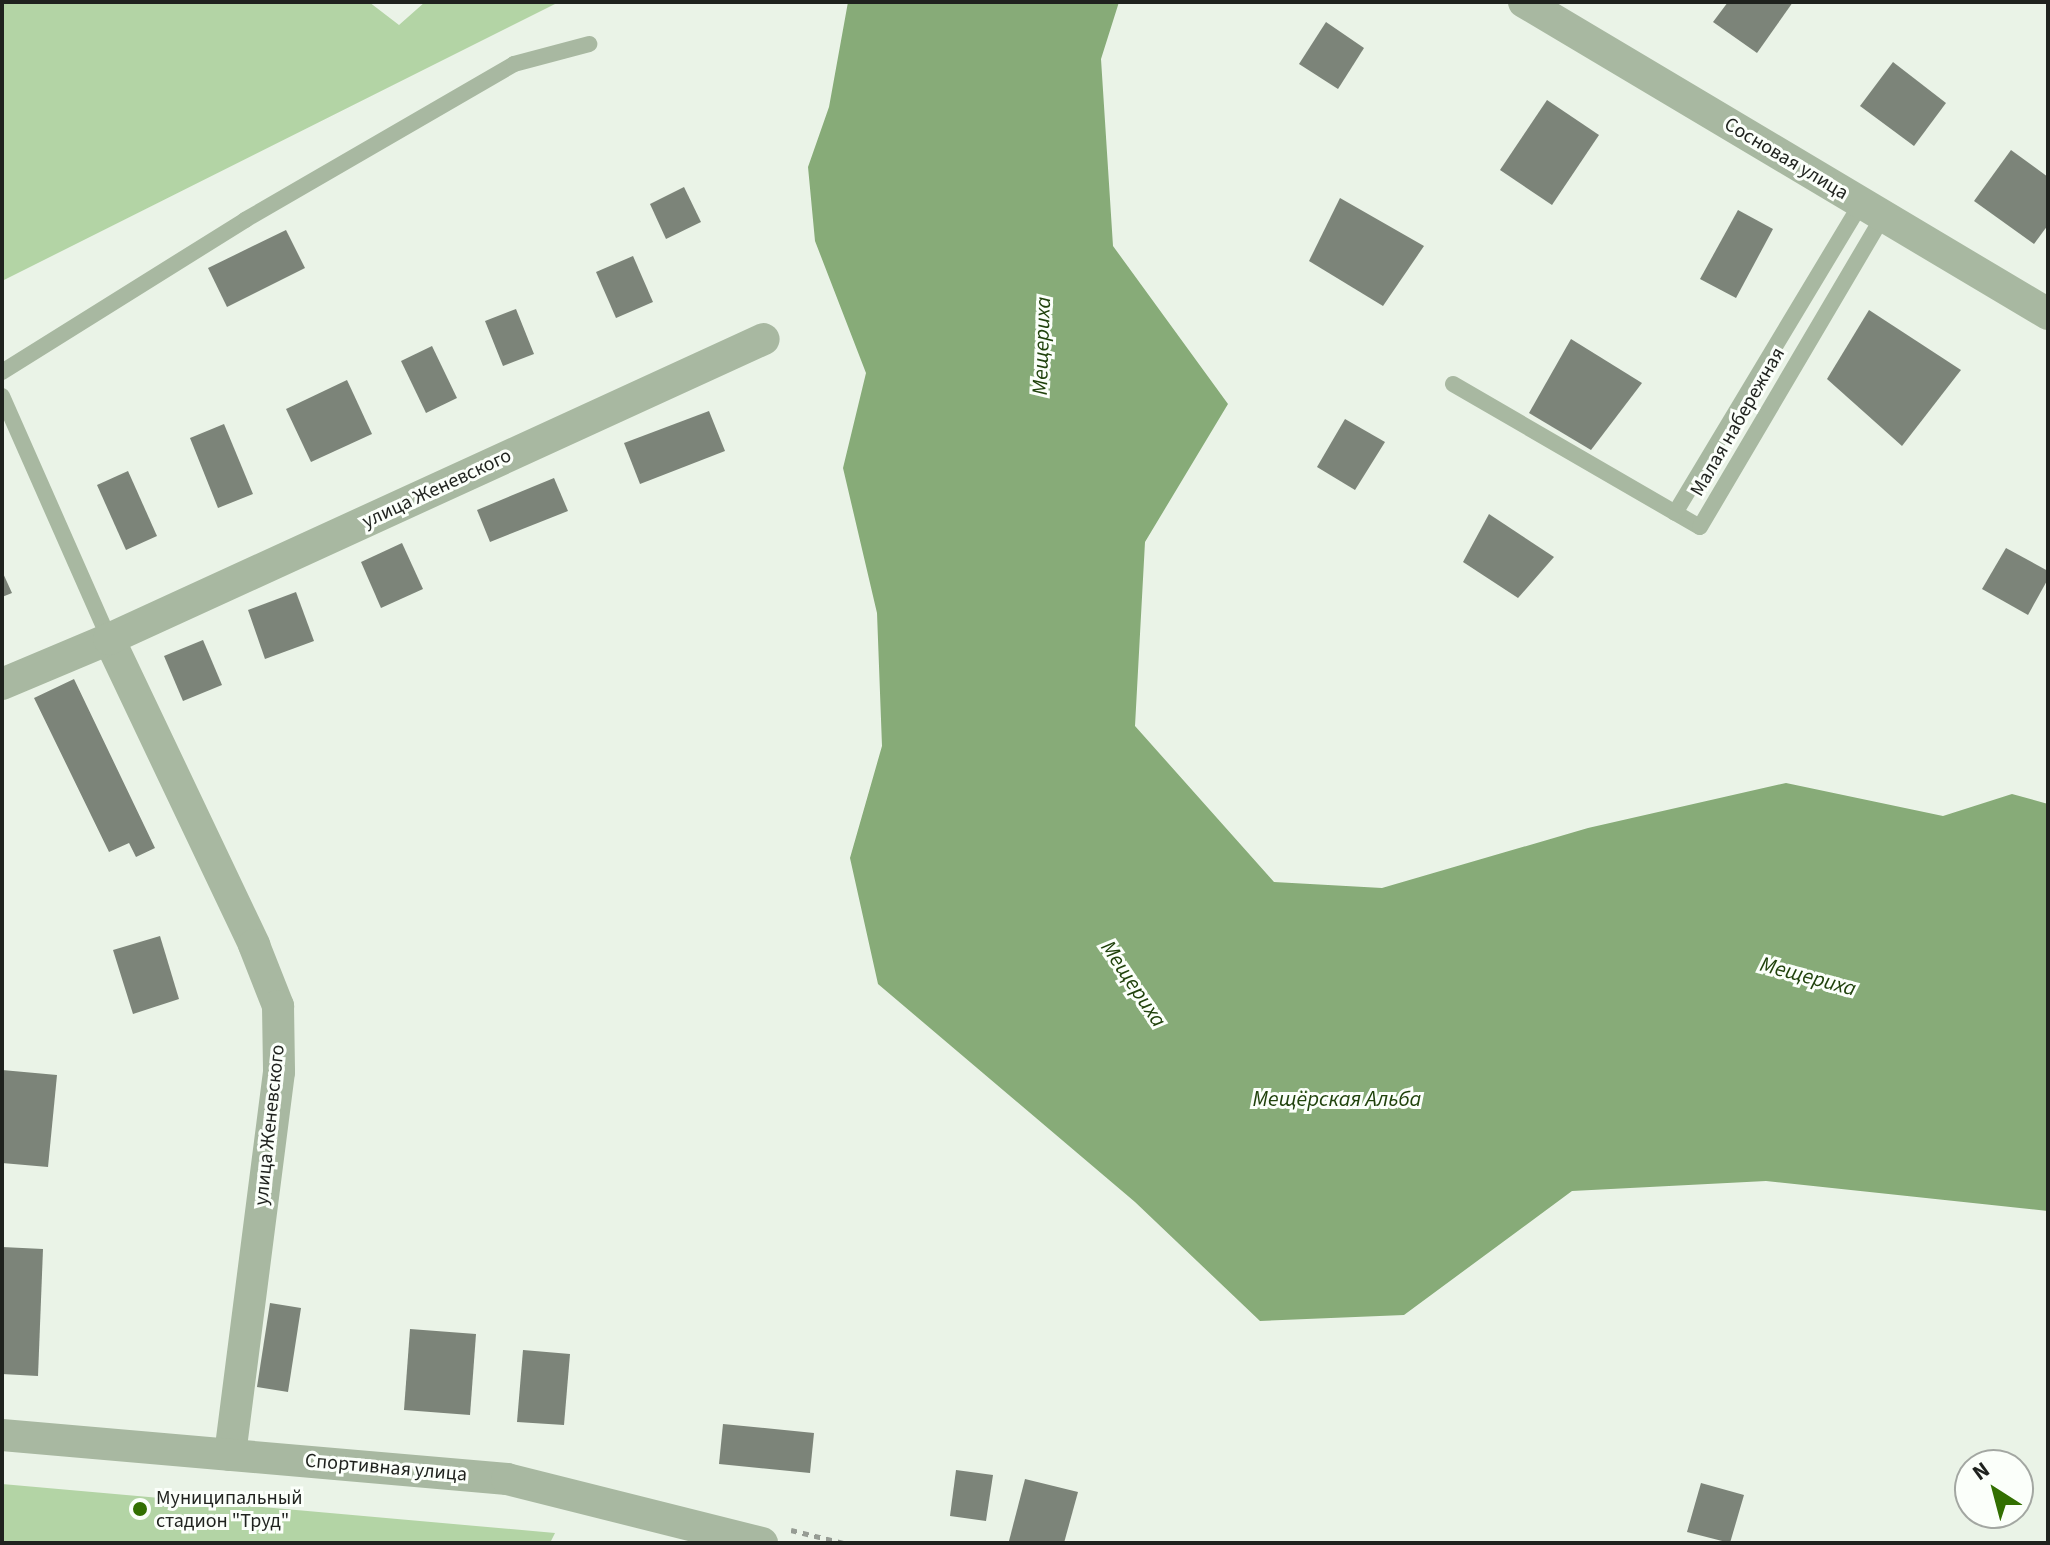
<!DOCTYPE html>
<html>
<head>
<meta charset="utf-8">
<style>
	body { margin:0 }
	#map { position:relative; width:2050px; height:1545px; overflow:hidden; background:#eaf3e7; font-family:"Source Sans 3",sans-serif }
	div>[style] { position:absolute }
	.green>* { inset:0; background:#b3d4a5 }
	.water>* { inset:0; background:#87ab78 }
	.building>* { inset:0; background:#7c8479 }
	.path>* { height:5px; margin-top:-2.5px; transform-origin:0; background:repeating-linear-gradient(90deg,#969c94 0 6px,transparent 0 12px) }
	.lane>* { height:16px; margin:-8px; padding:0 8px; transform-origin:8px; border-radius:8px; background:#a8b8a1 }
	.street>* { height:32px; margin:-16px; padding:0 16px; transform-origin:16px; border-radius:16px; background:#a8b8a1 }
	.dots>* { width:22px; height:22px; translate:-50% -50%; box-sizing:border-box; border:4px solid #fbfffa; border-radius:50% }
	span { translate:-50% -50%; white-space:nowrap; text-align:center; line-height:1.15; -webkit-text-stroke:6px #fbfffa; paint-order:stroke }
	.street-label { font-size:20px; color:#1f221e }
	.poi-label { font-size:20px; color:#1f221e }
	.left { translate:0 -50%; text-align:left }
	.water-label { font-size:22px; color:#20420c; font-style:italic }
	.frame { position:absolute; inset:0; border:4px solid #1f221e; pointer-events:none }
	.north { position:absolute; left:1954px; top:1449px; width:80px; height:80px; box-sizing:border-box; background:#fbfffa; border:2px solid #a3a7a2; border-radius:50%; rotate:324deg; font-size:22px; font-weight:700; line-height:32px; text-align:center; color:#1f221e }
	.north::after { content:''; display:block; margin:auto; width:28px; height:36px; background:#326f01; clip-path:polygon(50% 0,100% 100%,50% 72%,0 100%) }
</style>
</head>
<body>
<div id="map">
	<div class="green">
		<div style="clip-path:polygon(2px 2px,369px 2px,399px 25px,425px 2px,559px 2px,2px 281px)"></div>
		<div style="clip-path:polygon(2px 1485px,2px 1484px,555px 1533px,550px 1543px,2px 1543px)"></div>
	</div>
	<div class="water">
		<div style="clip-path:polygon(848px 2px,1119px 2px,1101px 59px,1113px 246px,1228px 404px,1145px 542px,1135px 726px,1274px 882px,1382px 888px,1588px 828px,1786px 783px,1943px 816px,2012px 794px,2048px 804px,2048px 1211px,1766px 1181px,1572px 1191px,1404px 1315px,1260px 1321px,1135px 1202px,878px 984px,850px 858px,882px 746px,877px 613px,843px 468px,866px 373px,815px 241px,808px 167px,829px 107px)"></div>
	</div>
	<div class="building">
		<div style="clip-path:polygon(1728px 2px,1793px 2px,1757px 53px,1713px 22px)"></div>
		<div style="clip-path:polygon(1326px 22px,1364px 48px,1338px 89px,1299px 64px)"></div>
		<div style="clip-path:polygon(1893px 62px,1946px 103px,1914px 146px,1860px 106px)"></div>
		<div style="clip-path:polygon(1547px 100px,1599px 135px,1552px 205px,1500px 170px)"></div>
		<div style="clip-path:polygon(2011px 150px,2048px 177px,2048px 225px,2034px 244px,1974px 201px)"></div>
		<div style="clip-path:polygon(684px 187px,701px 222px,666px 239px,650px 204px)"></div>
		<div style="clip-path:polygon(1340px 198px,1424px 246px,1383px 306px,1309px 261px)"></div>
		<div style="clip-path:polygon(1738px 210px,1773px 229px,1736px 298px,1700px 279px)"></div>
		<div style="clip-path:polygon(286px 230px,305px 268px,227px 307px,208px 268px)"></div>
		<div style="clip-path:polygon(633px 256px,653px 302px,616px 318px,596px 272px)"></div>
		<div style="clip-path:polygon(516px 309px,534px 354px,503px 366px,485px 321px)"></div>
		<div style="clip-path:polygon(1869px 310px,1961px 370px,1902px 446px,1827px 379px)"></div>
		<div style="clip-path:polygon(1571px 339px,1642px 383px,1591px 450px,1529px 413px)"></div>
		<div style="clip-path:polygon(432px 346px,457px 398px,426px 413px,401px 361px)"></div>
		<div style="clip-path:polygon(347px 380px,372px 434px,311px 462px,286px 409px)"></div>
		<div style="clip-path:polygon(709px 411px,725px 451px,640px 484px,624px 443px)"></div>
		<div style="clip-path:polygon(1345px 419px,1385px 442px,1355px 490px,1317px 467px)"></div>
		<div style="clip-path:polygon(224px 424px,253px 494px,218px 508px,190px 438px)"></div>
		<div style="clip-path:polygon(128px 471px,157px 536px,126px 550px,97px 485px)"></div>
		<div style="clip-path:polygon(554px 478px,568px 511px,490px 542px,477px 510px)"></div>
		<div style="clip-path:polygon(1489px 514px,1554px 557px,1518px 598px,1463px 562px)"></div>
		<div style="clip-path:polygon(402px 543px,423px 589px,381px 608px,361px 562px)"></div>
		<div style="clip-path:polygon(2006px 548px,2048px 571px,2048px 579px,2028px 615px,1982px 589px)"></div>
		<div style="clip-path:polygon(2px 571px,12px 593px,2px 597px)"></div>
		<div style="clip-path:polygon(296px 592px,314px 641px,265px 659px,248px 610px)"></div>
		<div style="clip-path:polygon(203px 640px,222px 685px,183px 701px,164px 656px)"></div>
		<div style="clip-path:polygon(74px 679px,155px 848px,136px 857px,129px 843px,109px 852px,34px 698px)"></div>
		<div style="clip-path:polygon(160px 936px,179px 999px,133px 1014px,113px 950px)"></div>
		<div style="clip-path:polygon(2px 1070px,57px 1075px,48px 1167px,2px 1163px)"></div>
		<div style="clip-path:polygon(2px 1247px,43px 1249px,38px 1376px,2px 1374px)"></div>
		<div style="clip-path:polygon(270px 1303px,301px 1308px,288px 1392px,257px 1387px)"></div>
		<div style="clip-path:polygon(410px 1329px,476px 1334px,470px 1415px,404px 1410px)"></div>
		<div style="clip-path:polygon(523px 1350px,570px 1354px,564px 1425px,517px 1422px)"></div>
		<div style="clip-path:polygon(723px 1424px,814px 1433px,810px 1473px,719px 1464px)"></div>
		<div style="clip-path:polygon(956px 1470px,993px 1475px,986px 1521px,950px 1516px)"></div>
		<div style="clip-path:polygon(1025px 1479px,1078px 1492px,1064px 1543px,1009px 1541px)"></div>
		<div style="clip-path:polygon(1701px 1483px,1744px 1495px,1730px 1543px,1687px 1532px)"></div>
	</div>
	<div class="path">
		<div style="left:791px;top:1530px;width:55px;rotate:13.8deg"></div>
	</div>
	<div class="lane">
		<div style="left:2px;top:372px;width:287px;rotate:-32deg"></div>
		<div style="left:245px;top:220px;width:311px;rotate:-30.1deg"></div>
		<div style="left:514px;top:64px;width:78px;rotate:-14.9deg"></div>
		<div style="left:1453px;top:384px;width:285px;rotate:30.1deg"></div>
		<div style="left:1700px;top:527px;width:361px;rotate:-59.5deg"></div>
		<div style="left:2px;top:396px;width:266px;rotate:66.2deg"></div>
		<div style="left:1675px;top:513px;width:361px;rotate:-59deg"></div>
	</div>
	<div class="street">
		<div style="left:1524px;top:2px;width:610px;rotate:30.77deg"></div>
		<div style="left:109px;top:639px;width:339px;rotate:64.6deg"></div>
		<div style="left:254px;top:945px;width:66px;rotate:68.5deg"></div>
		<div style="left:278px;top:1006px;width:66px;rotate:89.1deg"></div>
		<div style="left:279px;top:1072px;width:386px;rotate:97.3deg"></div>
		<div style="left:2px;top:684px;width:116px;rotate:-22.8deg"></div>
		<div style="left:109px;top:639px;width:720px;rotate:-24.61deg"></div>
		<div style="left:2px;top:1435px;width:507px;rotate:4.98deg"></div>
		<div style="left:507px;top:1479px;width:263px;rotate:14.1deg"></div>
	</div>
	<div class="dots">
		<div style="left:140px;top:1509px;background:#326f01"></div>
	</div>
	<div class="street-label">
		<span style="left:1786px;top:159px;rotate:31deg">Сосновая улица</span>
		<span style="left:1738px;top:422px;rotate:-60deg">Малая набережная</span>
		<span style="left:437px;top:489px;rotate:-25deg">улица Женевского</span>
		<span style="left:270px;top:1125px;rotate:-84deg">улица Женевского</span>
		<span style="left:386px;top:1468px;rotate:5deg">Спортивная улица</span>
	</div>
	<div class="poi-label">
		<span class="left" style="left:156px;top:1510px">Муниципальный<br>стадион "Труд"</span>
	</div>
	<div class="water-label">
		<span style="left:1042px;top:346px;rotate:-88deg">Мещериха</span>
		<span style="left:1808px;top:977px;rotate:15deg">Мещериха</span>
		<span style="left:1133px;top:984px;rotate:56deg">Мещериха</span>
		<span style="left:1337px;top:1100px">Мещёрская Альба</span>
	</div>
	<div class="frame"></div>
	<div class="north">N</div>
</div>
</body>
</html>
